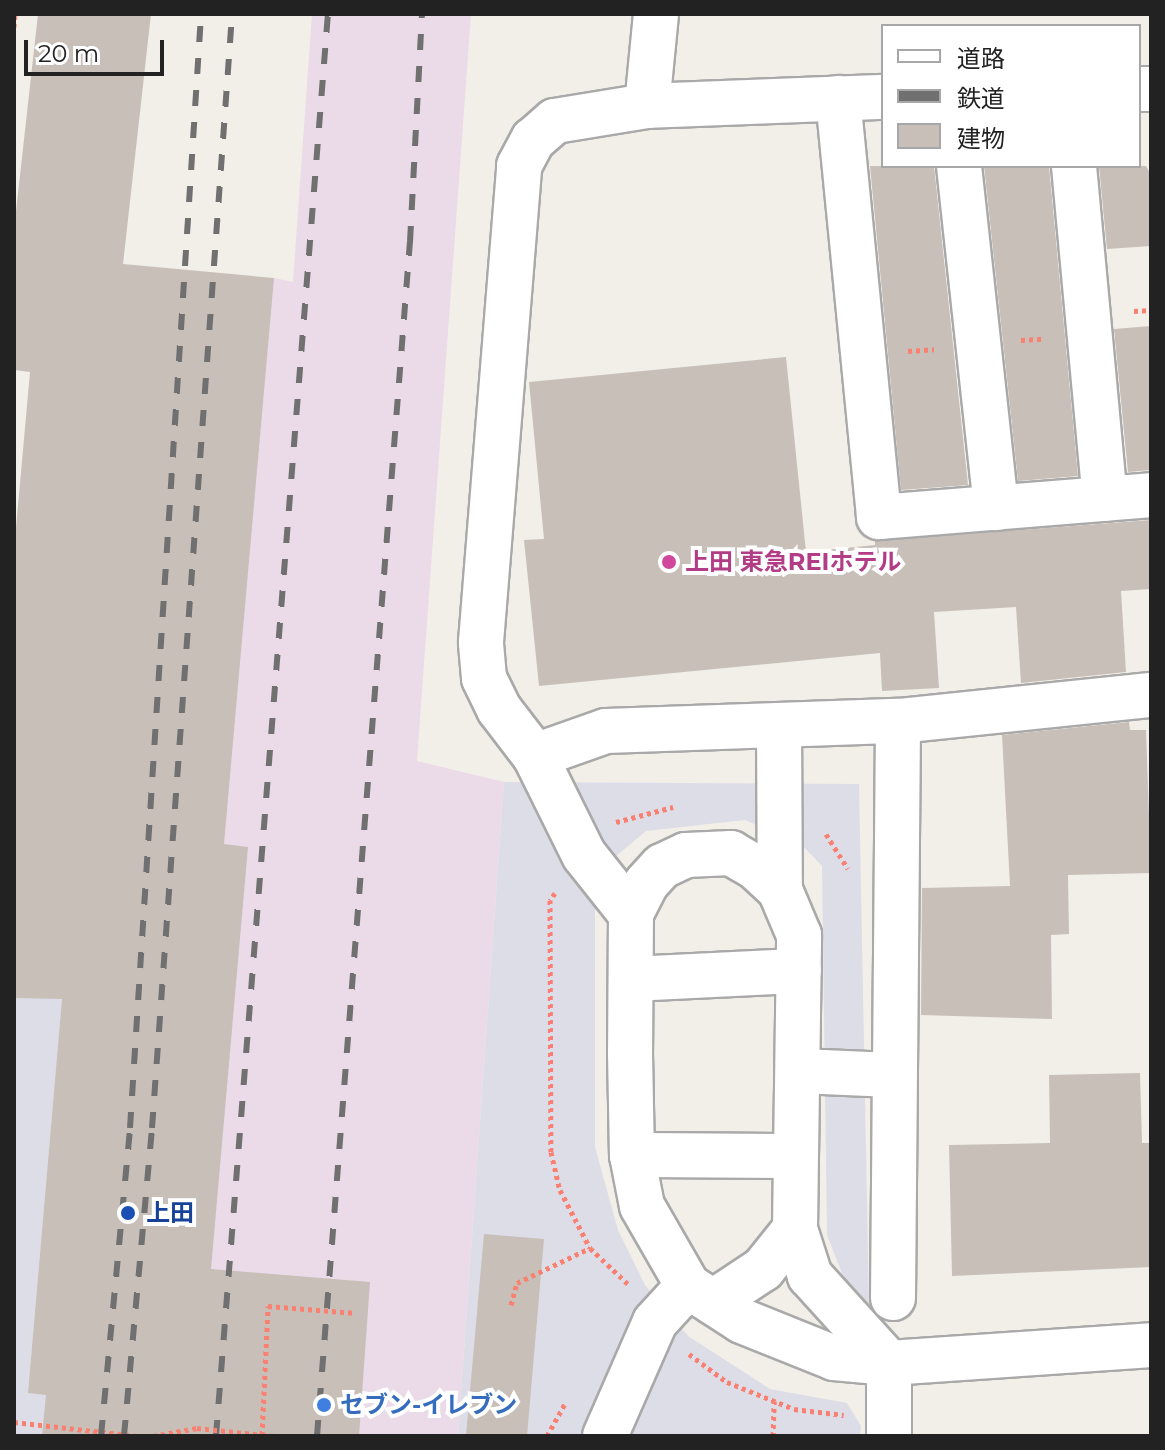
<!DOCTYPE html>
<html>
<head>
<meta charset="utf-8">
<style>
	body { margin:0 }
	#map { position:relative; width:1165px; height:1450px; overflow:hidden; background:#f2efe9; font-family:Montserrat,"Noto Sans JP",sans-serif }
	div>[style] { position:absolute }
	.industrial>* { inset:0; background:#ebdbe8 }
	.plaza>* { inset:0; background:#dddde8 }
	.building>* { inset:0; background:#c7bfb8 }
	.path>* { height:5px; margin-top:-2.5px; transform-origin:0; background:repeating-linear-gradient(90deg,#fa8072 0 4px,transparent 0 8px) }
	.roads { filter:drop-shadow(2px 0 #a9a9a9) drop-shadow(-2px 0 #a9a9a9) drop-shadow(0 2px #a9a9a9) drop-shadow(0 -2px #a9a9a9) }
	.minor>* { height:44px; margin:-22px; padding:0 22px; transform-origin:22px; border-radius:22px; background:#fff }
	.rail>* { height:6px; margin-top:-3px; transform-origin:0; background:repeating-linear-gradient(90deg,#707070 0 16px,transparent 0 32px) }
	.path-bridge>* { height:5px; margin-top:-2.5px; transform-origin:0; background:repeating-linear-gradient(90deg,#fa8072 0 4px,transparent 0 8px) }
	.dots>* { width:22px; height:22px; translate:-50% -50%; box-sizing:border-box; border:4px solid #fff; border-radius:50% }
	span { translate:-50% -50%; white-space:nowrap; text-align:center; line-height:1.15; -webkit-text-stroke:8px #fff; paint-order:stroke }
	.hotel-label { font-size:24px; color:#b23c85; font-weight:700 }
	.left { translate:0 -50%; text-align:left }
	.transit-label { font-size:24px; color:#164399; font-weight:700 }
	.shop-label { font-size:24px; color:#366cbe; font-weight:700 }
	.frame { position:absolute; inset:0; border:16px solid #222; pointer-events:none }
	.legend { position:absolute; left:881px; top:24px; width:260px; height:144px; box-sizing:border-box; background:#fff; border:2px solid #a7a7a7; margin:0; padding:10px 14px; list-style:none; font-size:24px; color:#222 }
	.legend li { display:flex; align-items:center; gap:16px; height:40px }
	.legend b { width:40px; border:2px solid #a7a7a7 }
	.scale { position:absolute; left:24px; top:40px; width:140px; height:36px; box-sizing:border-box; border:4px solid #222; border-top:0; padding-left:10px; font-size:24px; line-height:28px; white-space:nowrap; color:#222; -webkit-text-stroke:6px #fff; paint-order:stroke }
</style>
</head>
<body>
<div id="map">
	<div class="industrial">
		<div style="clip-path:polygon(312px 14px,471px 14px,417px 761px,504px 782px,458px 1436px,42px 1436px,28px 1393px,77px 828px,274px 278px,293px 282px)"></div>
	</div>
	<div class="plaza">
		<div style="clip-path:polygon(504px 782px,859px 784px,869px 1305px,848px 1289px,827px 1235px,822px 866px,801px 844px,745px 820px,646px 831px,615px 857px,595px 902px,595px 1147px,618px 1230px,645px 1285px,688px 1336px,770px 1389px,847px 1403px,861px 1426px,860px 1436px,458px 1436px)"></div>
		<div style="clip-path:polygon(14px 913px,69px 920px,28px 1393px,47px 1395px,42px 1436px,14px 1436px)"></div>
	</div>
	<div class="building">
		<div style="clip-path:polygon(38px 14px,151px 14px,123px 264px,274px 278px,224px 844px,248px 847px,211px 1269px,370px 1282px,359px 1436px,42px 1436px,46px 1395px,28px 1393px,62px 999px,14px 998px,14px 550px,30px 372px,14px 370px,14px 229px)"></div>
		<div style="clip-path:polygon(870px 166px,934px 166px,968px 485px,901px 490px)"></div>
		<div style="clip-path:polygon(984px 166px,1049px 166px,1078px 476px,1018px 481px)"></div>
		<div style="clip-path:polygon(1099px 166px,1146px 166px,1151px 175px,1151px 246px,1107px 249px)"></div>
		<div style="clip-path:polygon(1151px 326px,1151px 470px,1128px 472px,1114px 329px)"></div>
		<div style="clip-path:polygon(786px 357px,806px 552px,875px 545px,875px 541px,1151px 520px,1151px 589px,1121px 591px,1126px 672px,1021px 683px,1016px 607px,934px 612px,939px 688px,882px 691px,880px 653px,539px 686px,524px 540px,544px 539px,529px 382px)"></div>
		<div style="clip-path:polygon(1129px 722px,1130px 730px,1146px 730px,1151px 873px,1068px 875px,1069px 934px,1051px 935px,1052px 1019px,921px 1015px,922px 888px,1010px 886px,1002px 735px)"></div>
		<div style="clip-path:polygon(1140px 1073px,1142px 1143px,1149px 1143px,1151px 1267px,952px 1276px,949px 1145px,1050px 1143px,1049px 1075px)"></div>
		<div style="clip-path:polygon(484px 1234px,544px 1239px,527px 1436px,466px 1436px)"></div>
	</div>
	<div class="path">
		<div style="left:14px;top:27px;width:13px;rotate:-86deg"></div>
		<div style="left:1134px;top:311px;width:17px;rotate:-3deg"></div>
		<div style="left:1021px;top:340px;width:22px;rotate:-3deg"></div>
		<div style="left:908px;top:351px;width:26px;rotate:-4deg"></div>
		<div style="left:616px;top:822px;width:59px;rotate:-14.7deg"></div>
		<div style="left:826px;top:834px;width:41px;rotate:57.8deg"></div>
		<div style="left:555px;top:893px;width:9px;rotate:126deg"></div>
		<div style="left:550px;top:900px;width:252px;rotate:89.8deg"></div>
		<div style="left:551px;top:1152px;width:39px;rotate:77deg"></div>
		<div style="left:560px;top:1190px;width:65px;rotate:62.7deg"></div>
		<div style="left:590px;top:1248px;width:52px;rotate:43.5deg"></div>
		<div style="left:511px;top:1305px;width:23px;rotate:-75deg"></div>
		<div style="left:517px;top:1283px;width:81px;rotate:-25.6deg"></div>
		<div style="left:689px;top:1354px;width:47px;rotate:36.4deg"></div>
		<div style="left:727px;top:1382px;width:72px;rotate:21.9deg"></div>
		<div style="left:794px;top:1409px;width:50px;rotate:6.8deg"></div>
		<div style="left:14px;top:1422px;width:124px;rotate:6.5deg"></div>
		<div style="left:262px;top:1435px;width:13px;rotate:4deg"></div>
		<div style="left:153px;top:1436px;width:45px;rotate:-10.3deg"></div>
		<div style="left:498px;top:1436px;width:1px;rotate:-90deg"></div>
		<div style="left:547px;top:1436px;width:37px;rotate:-61deg"></div>
		<div style="left:773px;top:1436px;width:35px;rotate:-88deg"></div>
	</div>
	<div class="roads">
		<div class="minor">
			<div style="left:1139px;top:89px;width:12px"></div>
			<div style="left:838px;top:98px;width:421px;rotate:84.4deg"></div>
			<div style="left:879px;top:517px;width:273px;rotate:-4.6deg"></div>
			<div style="left:647px;top:106px;width:236px;rotate:-2.2deg"></div>
			<div style="left:959px;top:166px;width:344px;rotate:83.8deg"></div>
			<div style="left:1074px;top:166px;width:334px;rotate:84.7deg"></div>
			<div style="left:779px;top:725px;width:165px;rotate:89.7deg"></div>
			<div style="left:535px;top:756px;width:75px;rotate:-19.4deg"></div>
			<div style="left:606px;top:731px;width:292px;rotate:-2deg"></div>
			<div style="left:898px;top:721px;width:254px;rotate:-5.9deg"></div>
			<div style="left:631px;top:914px;width:75px;rotate:-128.5deg"></div>
			<div style="left:584px;top:855px;width:110px;rotate:-116.3deg"></div>
			<div style="left:535px;top:756px;width:59px;rotate:-127.5deg"></div>
			<div style="left:499px;top:709px;width:34px;rotate:-116deg"></div>
			<div style="left:484px;top:678px;width:36px;rotate:-95deg"></div>
			<div style="left:481px;top:642px;width:478px;rotate:-85.4deg"></div>
			<div style="left:519px;top:166px;width:30px;rotate:-62deg"></div>
			<div style="left:533px;top:140px;width:29px;rotate:-41deg"></div>
			<div style="left:555px;top:121px;width:93px;rotate:-9.3deg"></div>
			<div style="left:647px;top:106px;width:92px;rotate:-84.4deg"></div>
			<div style="left:633px;top:979px;width:166px;rotate:-2.8deg"></div>
			<div style="left:798px;top:1071px;width:95px;rotate:2.4deg"></div>
			<div style="left:632px;top:1155px;width:163px;rotate:0.4deg"></div>
			<div style="left:893px;top:1298px;width:577px;rotate:-89.5deg"></div>
			<div style="left:713px;top:1302px;width:60px;rotate:-33.4deg"></div>
			<div style="left:763px;top:1269px;width:51px;rotate:-51.3deg"></div>
			<div style="left:605px;top:1436px;width:124px;rotate:-66.3deg"></div>
			<div style="left:655px;top:1322px;width:49px;rotate:-47.5deg"></div>
			<div style="left:889px;top:1436px;width:73px;rotate:-90deg"></div>
			<div style="left:889px;top:1363px;width:118px;rotate:-132.2deg"></div>
			<div style="left:810px;top:1276px;width:49px;rotate:-107.7deg"></div>
			<div style="left:795px;top:1229px;width:294px;rotate:-89.2deg"></div>
			<div style="left:799px;top:935px;width:49px;rotate:-112.9deg"></div>
			<div style="left:780px;top:890px;width:34px;rotate:-137deg"></div>
			<div style="left:755px;top:867px;width:28px;rotate:-150deg"></div>
			<div style="left:731px;top:853px;width:45px;rotate:177.5deg"></div>
			<div style="left:686px;top:855px;width:26px;rotate:155deg"></div>
			<div style="left:662px;top:866px;width:24px;rotate:132deg"></div>
			<div style="left:646px;top:884px;width:34px;rotate:117deg"></div>
			<div style="left:631px;top:914px;width:139px;rotate:90.4deg"></div>
			<div style="left:630px;top:1053px;width:102px;rotate:88.9deg"></div>
			<div style="left:632px;top:1155px;width:52px;rotate:78.9deg"></div>
			<div style="left:642px;top:1206px;width:92px;rotate:60.1deg"></div>
			<div style="left:688px;top:1286px;width:64px;rotate:32.9deg"></div>
			<div style="left:742px;top:1321px;width:99px;rotate:21.9deg"></div>
			<div style="left:834px;top:1358px;width:55px;rotate:5.2deg"></div>
			<div style="left:889px;top:1363px;width:263px;rotate:-3.9deg"></div>
		</div>
	</div>
	<div class="rail">
		<div style="left:101px;top:1436px;width:309px;rotate:-84.6deg"></div>
		<div style="left:130px;top:1128px;width:1116px;rotate:-86.35deg"></div>
		<div style="left:124px;top:1436px;width:309px;rotate:-84.8deg"></div>
		<div style="left:152px;top:1128px;width:1117px;rotate:-85.89deg"></div>
		<div style="left:216px;top:1436px;width:1426px;rotate:-85.5deg"></div>
		<div style="left:317px;top:1436px;width:1198px;rotate:-85.55deg"></div>
		<div style="left:410px;top:242px;width:228px;rotate:-87deg"></div>
	</div>
	<div class="path-bridge">
		<div style="left:197px;top:1428px;width:65px;rotate:6.1deg"></div>
		<div style="left:262px;top:1435px;width:129px;rotate:-87.3deg"></div>
		<div style="left:268px;top:1306px;width:88px;rotate:4.5deg"></div>
	</div>
	<div class="dots">
		<div style="left:669px;top:562px;background:#d1479c"></div>
		<div style="left:128px;top:1213px;background:#1a4fb4"></div>
		<div style="left:324px;top:1405px;background:#3f7fe0"></div>
	</div>
	<div class="hotel-label">
		<span class="left" style="left:685px;top:562px">上田 東急REIホテル</span>
	</div>
	<div class="transit-label">
		<span class="left" style="left:146px;top:1213px">上田</span>
	</div>
	<div class="shop-label">
		<span class="left" style="left:340px;top:1405px">セブン-イレブン</span>
	</div>
	<div class="frame"></div>
	<ul class="legend">
	<li><b style="height:10px;background:#fff"></b>道路</li>
	<li><b style="height:10px;background:#707070"></b>鉄道</li>
	<li><b style="height:22px;background:#c7bfb8"></b>建物</li>
	</ul>
	<div class="scale">20 m</div>
</div>
</body>
</html>
